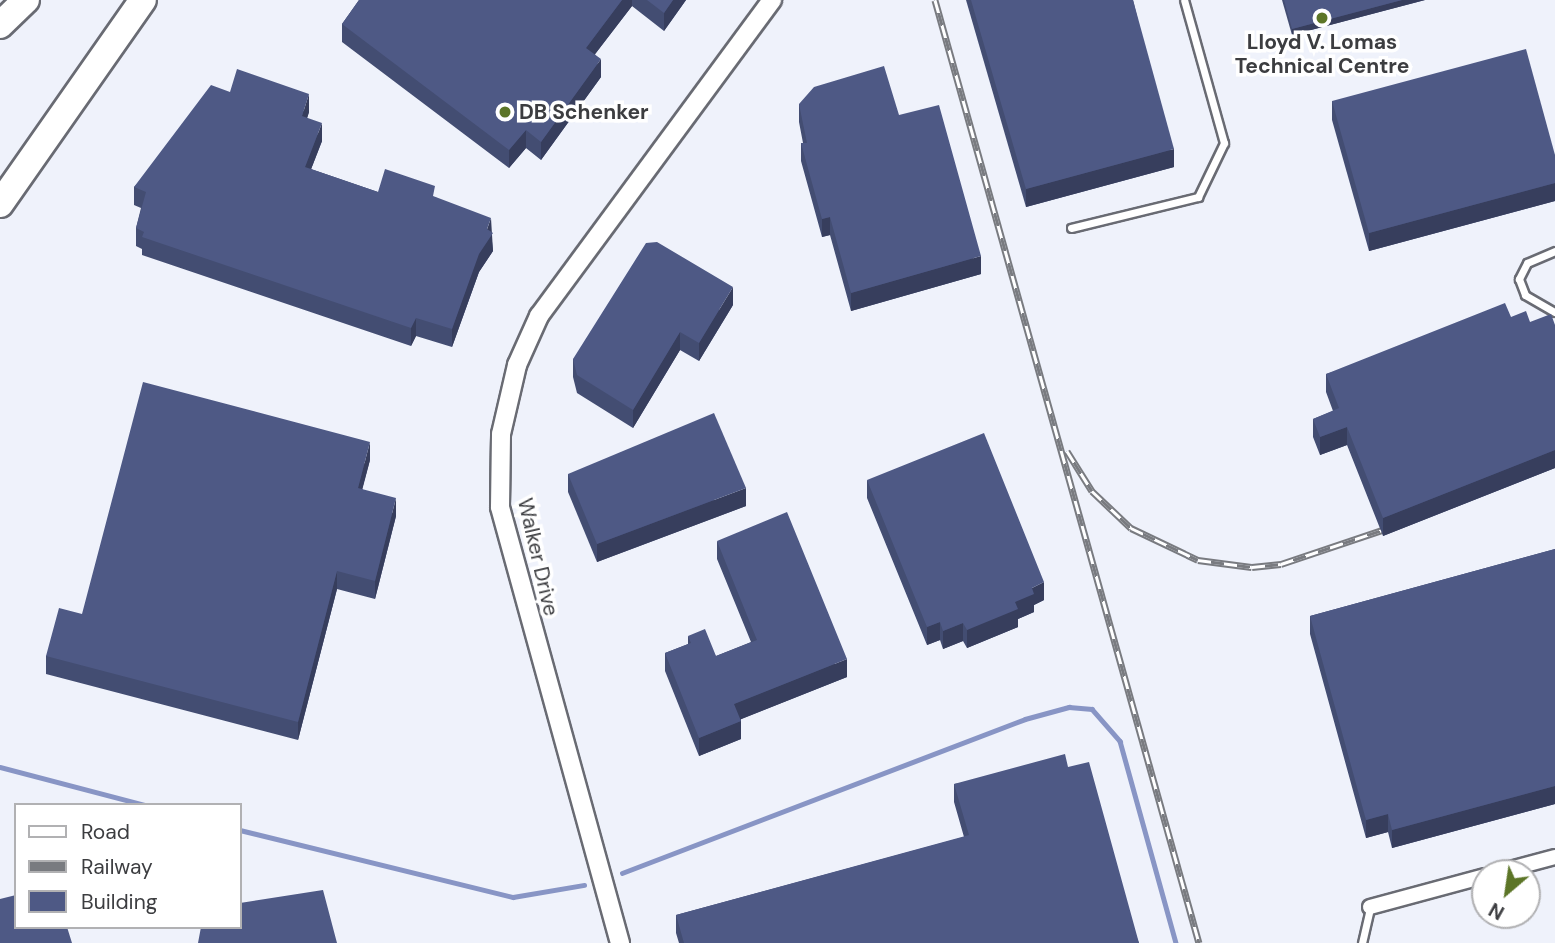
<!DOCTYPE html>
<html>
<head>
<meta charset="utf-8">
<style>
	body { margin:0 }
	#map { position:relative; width:1555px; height:943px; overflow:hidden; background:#eff2fb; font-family:"DM Sans",sans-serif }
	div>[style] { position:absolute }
	.stream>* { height:4.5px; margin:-2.25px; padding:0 2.25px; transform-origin:2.25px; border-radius:2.25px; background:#8895c5 }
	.roads { filter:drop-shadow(2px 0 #696b73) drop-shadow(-2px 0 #696b73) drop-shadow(0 2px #696b73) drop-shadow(0 -2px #696b73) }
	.service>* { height:7px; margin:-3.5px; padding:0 3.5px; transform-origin:3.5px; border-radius:3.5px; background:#fff }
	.minor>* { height:14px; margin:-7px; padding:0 7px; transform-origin:7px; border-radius:7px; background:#fff }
	.tertiary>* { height:18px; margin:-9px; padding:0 9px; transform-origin:9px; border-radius:9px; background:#fff }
	.motorway>* { height:26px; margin:-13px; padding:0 13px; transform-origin:13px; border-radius:13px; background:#fff }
	.rail>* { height:7px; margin-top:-3.5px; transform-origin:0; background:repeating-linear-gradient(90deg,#fff 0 13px,#797b80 0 26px); box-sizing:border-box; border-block:2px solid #797b80 }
	.wall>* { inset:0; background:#434d72 }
	.shaded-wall>* { inset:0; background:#373e5d }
	.building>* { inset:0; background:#4e5985 }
	.dots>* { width:19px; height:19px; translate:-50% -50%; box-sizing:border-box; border:4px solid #fff; border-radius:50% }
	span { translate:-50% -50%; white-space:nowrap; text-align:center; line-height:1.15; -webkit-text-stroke:7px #fff; paint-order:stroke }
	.poi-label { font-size:21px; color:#3c3d40; font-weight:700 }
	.left { translate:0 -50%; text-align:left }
	.street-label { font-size:21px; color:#3c3d40 }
	.legend { position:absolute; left:14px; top:803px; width:228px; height:126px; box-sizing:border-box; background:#fff; border:2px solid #b1b1b3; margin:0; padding:9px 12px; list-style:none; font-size:21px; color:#3c3d40 }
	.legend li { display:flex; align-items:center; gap:14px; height:35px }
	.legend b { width:35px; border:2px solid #b1b1b3 }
	.north { position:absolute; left:1471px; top:859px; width:70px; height:70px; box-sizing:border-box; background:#fff; border:2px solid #b1b1b3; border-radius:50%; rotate:209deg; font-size:19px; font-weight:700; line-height:28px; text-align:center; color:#3c3d40 }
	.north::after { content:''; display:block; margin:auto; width:24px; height:32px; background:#5c7527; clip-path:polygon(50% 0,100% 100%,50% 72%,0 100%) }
</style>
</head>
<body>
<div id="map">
	<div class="stream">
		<div style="left:0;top:767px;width:150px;rotate:14.7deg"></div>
		<div style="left:240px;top:830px;width:281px;rotate:13.8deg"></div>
		<div style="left:513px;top:897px;width:72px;rotate:-9.6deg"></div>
		<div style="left:622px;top:873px;width:431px;rotate:-20.9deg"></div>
		<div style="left:1025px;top:719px;width:46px;rotate:-15.3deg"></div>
		<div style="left:1069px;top:707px;width:23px;rotate:5deg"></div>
		<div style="left:1092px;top:709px;width:43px;rotate:48.8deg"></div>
		<div style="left:1120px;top:741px;width:210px;rotate:74.5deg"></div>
	</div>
	<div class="roads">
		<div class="service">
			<div style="left:1071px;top:228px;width:131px;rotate:-13.7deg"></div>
			<div style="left:1198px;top:197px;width:60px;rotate:-64.3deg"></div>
			<div style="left:1224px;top:143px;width:148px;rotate:-105.6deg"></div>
			<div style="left:1555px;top:251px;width:30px;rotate:157deg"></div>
			<div style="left:1527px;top:263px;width:18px;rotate:117deg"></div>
			<div style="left:1519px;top:279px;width:17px;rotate:69deg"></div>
			<div style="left:1525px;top:295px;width:34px;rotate:30deg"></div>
			<div style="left:1362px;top:943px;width:36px;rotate:-77deg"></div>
		</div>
		<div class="minor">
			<div style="left:1495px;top:873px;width:62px;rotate:-14.9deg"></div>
			<div style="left:1370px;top:907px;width:119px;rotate:-15.1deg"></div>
		</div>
		<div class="tertiary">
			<div style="left:620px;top:943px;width:452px;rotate:-105.4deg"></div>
			<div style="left:500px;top:507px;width:73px;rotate:-89.2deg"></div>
			<div style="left:501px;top:434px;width:71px;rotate:-76.9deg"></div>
			<div style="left:517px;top:365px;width:54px;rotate:-65.8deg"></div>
			<div style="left:539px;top:316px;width:393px;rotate:-53.6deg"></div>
		</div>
		<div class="motorway">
			<div style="left:0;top:25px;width:36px;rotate:-44deg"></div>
			<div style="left:0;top:204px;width:249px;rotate:-55deg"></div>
		</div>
	</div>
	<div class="rail">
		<div style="left:935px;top:0;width:979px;rotate:74.36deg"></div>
		<div style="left:1067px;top:451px;width:47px;rotate:58deg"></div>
		<div style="left:1092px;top:491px;width:54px;rotate:43.5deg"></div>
		<div style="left:1131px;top:528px;width:74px;rotate:25.5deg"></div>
		<div style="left:1198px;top:560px;width:54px;rotate:7.4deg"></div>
		<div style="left:1252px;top:567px;width:29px;rotate:-6deg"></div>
		<div style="left:1281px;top:564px;width:126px;rotate:-18.6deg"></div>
	</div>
	<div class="wall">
		<div style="clip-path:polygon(359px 0,686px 0,664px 31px,632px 6px,595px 54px,601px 77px,541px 160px,526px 148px,509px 168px,342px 42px,342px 24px)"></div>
		<div style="clip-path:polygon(966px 0,1133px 0,1174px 167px,1026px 207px)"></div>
		<div style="clip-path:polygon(1282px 0,1425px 0,1292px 35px)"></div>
		<div style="clip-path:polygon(230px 92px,309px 112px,307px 118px,322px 141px,311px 169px,378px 192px,435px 197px,491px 232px,493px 251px,479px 272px,452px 347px,416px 336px,411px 346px,142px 255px,142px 249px,136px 246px,136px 228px,141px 208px,134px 205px,134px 187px)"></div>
		<div style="clip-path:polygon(1332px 101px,1555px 155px,1555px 201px,1369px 251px,1332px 120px)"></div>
		<div style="clip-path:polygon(799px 104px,899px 115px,981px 274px,851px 311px,830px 235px,822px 237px,801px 161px,801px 143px,803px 143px,799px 122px)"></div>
		<div style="clip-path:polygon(733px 305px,699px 361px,680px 350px,633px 428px,577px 393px,573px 377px,573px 359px)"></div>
		<div style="clip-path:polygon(1511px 317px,1530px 322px,1555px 325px,1555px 468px,1383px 536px,1347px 445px,1320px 455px,1313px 437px,1313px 419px,1333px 411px,1326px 392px,1326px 374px)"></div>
		<div style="clip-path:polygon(370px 460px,362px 489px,396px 516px,375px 599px,337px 589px,298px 740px,46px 674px,46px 656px)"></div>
		<div style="clip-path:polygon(568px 474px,746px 506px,597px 562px,568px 492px)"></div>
		<div style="clip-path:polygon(867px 480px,1044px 600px,1034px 605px,1034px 612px,1018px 619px,1018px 627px,967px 648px,963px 641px,943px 649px,940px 640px,927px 645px,867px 498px)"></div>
		<div style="clip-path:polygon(717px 541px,847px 677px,741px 719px,741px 739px,699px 756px,665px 671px,665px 653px,688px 644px,688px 636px,716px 656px,751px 642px,717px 559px)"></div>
		<div style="clip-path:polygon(1555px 549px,1555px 804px,1392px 848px,1388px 832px,1366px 838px,1310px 634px,1310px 616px)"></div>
		<div style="clip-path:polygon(1068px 767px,1139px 943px,679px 943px,676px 933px,676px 915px,964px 837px,954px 802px,954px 784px)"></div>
	</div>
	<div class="shaded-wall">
		<div style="clip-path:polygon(622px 0,632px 0,632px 6px,586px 66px,586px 48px)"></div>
		<div style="clip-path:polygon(673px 0,686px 0,664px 31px,664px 13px)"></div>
		<div style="clip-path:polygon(1402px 0,1425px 0,1292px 35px,1292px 29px)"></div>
		<div style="clip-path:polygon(601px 59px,601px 77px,541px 160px,541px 142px)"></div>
		<div style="clip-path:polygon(309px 94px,309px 112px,302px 134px,302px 116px)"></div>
		<div style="clip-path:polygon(322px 123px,322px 141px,305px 185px,305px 167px)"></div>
		<div style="clip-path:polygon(526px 130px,526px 148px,509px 168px,509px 150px)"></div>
		<div style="clip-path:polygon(1174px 149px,1174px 167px,1026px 207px,1026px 189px)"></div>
		<div style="clip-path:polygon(1555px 183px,1555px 201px,1369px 251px,1369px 233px)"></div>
		<div style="clip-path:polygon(830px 217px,830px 235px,822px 237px,822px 219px)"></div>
		<div style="clip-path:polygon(491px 218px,493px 251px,479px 272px,452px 347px,452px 329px)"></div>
		<div style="clip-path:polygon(981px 256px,981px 274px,851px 311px,851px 293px)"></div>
		<div style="clip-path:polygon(733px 287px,733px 305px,699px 361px,699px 343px)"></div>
		<div style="clip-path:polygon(416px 318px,416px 336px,411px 346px,411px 328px)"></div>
		<div style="clip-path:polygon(680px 332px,680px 350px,633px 428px,633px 410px)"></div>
		<div style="clip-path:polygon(1347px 427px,1347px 445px,1320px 455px,1320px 437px)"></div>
		<div style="clip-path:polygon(370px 442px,370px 460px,358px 506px,358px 488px)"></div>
		<div style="clip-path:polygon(1555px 450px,1555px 468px,1383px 536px,1383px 518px)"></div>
		<div style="clip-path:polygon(746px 488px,746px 506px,597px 562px,597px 544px)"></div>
		<div style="clip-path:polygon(396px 498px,396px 516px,375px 599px,375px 581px)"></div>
		<div style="clip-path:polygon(337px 571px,337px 589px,298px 740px,298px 722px)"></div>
		<div style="clip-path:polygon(1044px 582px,1044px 600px,1034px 605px,1034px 612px,1018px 619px,1018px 627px,967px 648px,967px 630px,1015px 602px,1032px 588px)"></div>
		<div style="clip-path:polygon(940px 622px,940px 640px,927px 645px,927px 627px)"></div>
		<div style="clip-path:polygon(963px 623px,963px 641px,943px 649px,943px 631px)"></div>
		<div style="clip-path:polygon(847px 659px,847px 677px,734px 722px,734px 704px)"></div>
		<div style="clip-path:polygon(741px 721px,741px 739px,699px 756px,699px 738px)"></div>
		<div style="clip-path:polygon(1555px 786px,1555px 804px,1392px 848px,1392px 830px)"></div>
		<div style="clip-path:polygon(1388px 814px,1388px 832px,1366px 838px,1366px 820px)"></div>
	</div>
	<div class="building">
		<div style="clip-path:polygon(359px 0,622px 0,586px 48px,601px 59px,541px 142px,526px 130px,509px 150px,342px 24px)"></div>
		<div style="clip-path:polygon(647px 0,673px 0,664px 13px)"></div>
		<div style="clip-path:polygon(971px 0,1133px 0,1174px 149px,1026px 189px)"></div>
		<div style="clip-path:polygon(1284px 0,1402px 0,1292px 29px)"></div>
		<div style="clip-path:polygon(1526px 49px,1555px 155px,1555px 183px,1369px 233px,1332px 101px)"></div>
		<div style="clip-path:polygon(884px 66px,899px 115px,939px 105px,981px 256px,851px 293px,830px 217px,822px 219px,801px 143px,807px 143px,799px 104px,814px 87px)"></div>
		<div style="clip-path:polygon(237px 69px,309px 94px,302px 116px,322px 123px,305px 167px,378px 192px,385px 169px,435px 186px,433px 196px,491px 218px,487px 229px,493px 233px,479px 254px,452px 329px,416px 318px,411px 328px,142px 237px,144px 232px,136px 228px,146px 192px,134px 187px,211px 85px,230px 92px)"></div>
		<div style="clip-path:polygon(657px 242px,733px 287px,699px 343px,680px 332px,633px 410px,577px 375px,573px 359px,646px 243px)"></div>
		<div style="clip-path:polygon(1505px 303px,1511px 317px,1526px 311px,1530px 322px,1551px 314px,1555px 325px,1555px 450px,1383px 518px,1347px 427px,1320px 437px,1313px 419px,1339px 408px,1326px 374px)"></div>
		<div style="clip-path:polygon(143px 382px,370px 442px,358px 488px,396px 498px,375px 581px,337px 571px,298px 722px,46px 656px,59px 608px,82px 614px)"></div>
		<div style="clip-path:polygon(714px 413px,746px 488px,597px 544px,568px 474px)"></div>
		<div style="clip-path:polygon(984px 433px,1044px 582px,1032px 588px,1034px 594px,1015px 602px,1018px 609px,967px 630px,963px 623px,943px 631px,940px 622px,927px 627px,867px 480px)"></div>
		<div style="clip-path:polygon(787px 512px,847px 659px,734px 704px,741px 721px,699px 738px,665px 653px,691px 643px,688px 636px,705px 629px,716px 656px,757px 640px,717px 541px)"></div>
		<div style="clip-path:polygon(1555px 549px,1555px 786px,1392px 830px,1388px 814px,1366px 820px,1310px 616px)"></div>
		<div style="clip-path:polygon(1065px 754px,1068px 767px,1089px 762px,1139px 943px,684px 943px,676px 915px,969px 835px,954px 784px)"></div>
		<div style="clip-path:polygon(323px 890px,337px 943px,198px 943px,201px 927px,240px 927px,240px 903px)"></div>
		<div style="clip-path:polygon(16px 895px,16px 927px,67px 927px,72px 943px,0 943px,0 899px)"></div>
	</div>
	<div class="dots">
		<div style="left:1322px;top:18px;background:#5c7527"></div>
		<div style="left:505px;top:112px;background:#5c7527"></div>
	</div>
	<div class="poi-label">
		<span style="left:1322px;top:54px">Lloyd V. Lomas<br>Technical Centre</span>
		<span class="left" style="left:519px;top:112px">DB Schenker</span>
	</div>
	<div class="street-label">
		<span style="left:538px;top:557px;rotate:77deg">Walker Drive</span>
	</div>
	<ul class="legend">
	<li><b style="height:9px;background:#fff"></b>Road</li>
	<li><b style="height:9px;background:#797b80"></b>Railway</li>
	<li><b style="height:19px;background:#4e5985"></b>Building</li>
	</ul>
	<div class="north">N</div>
</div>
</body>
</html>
